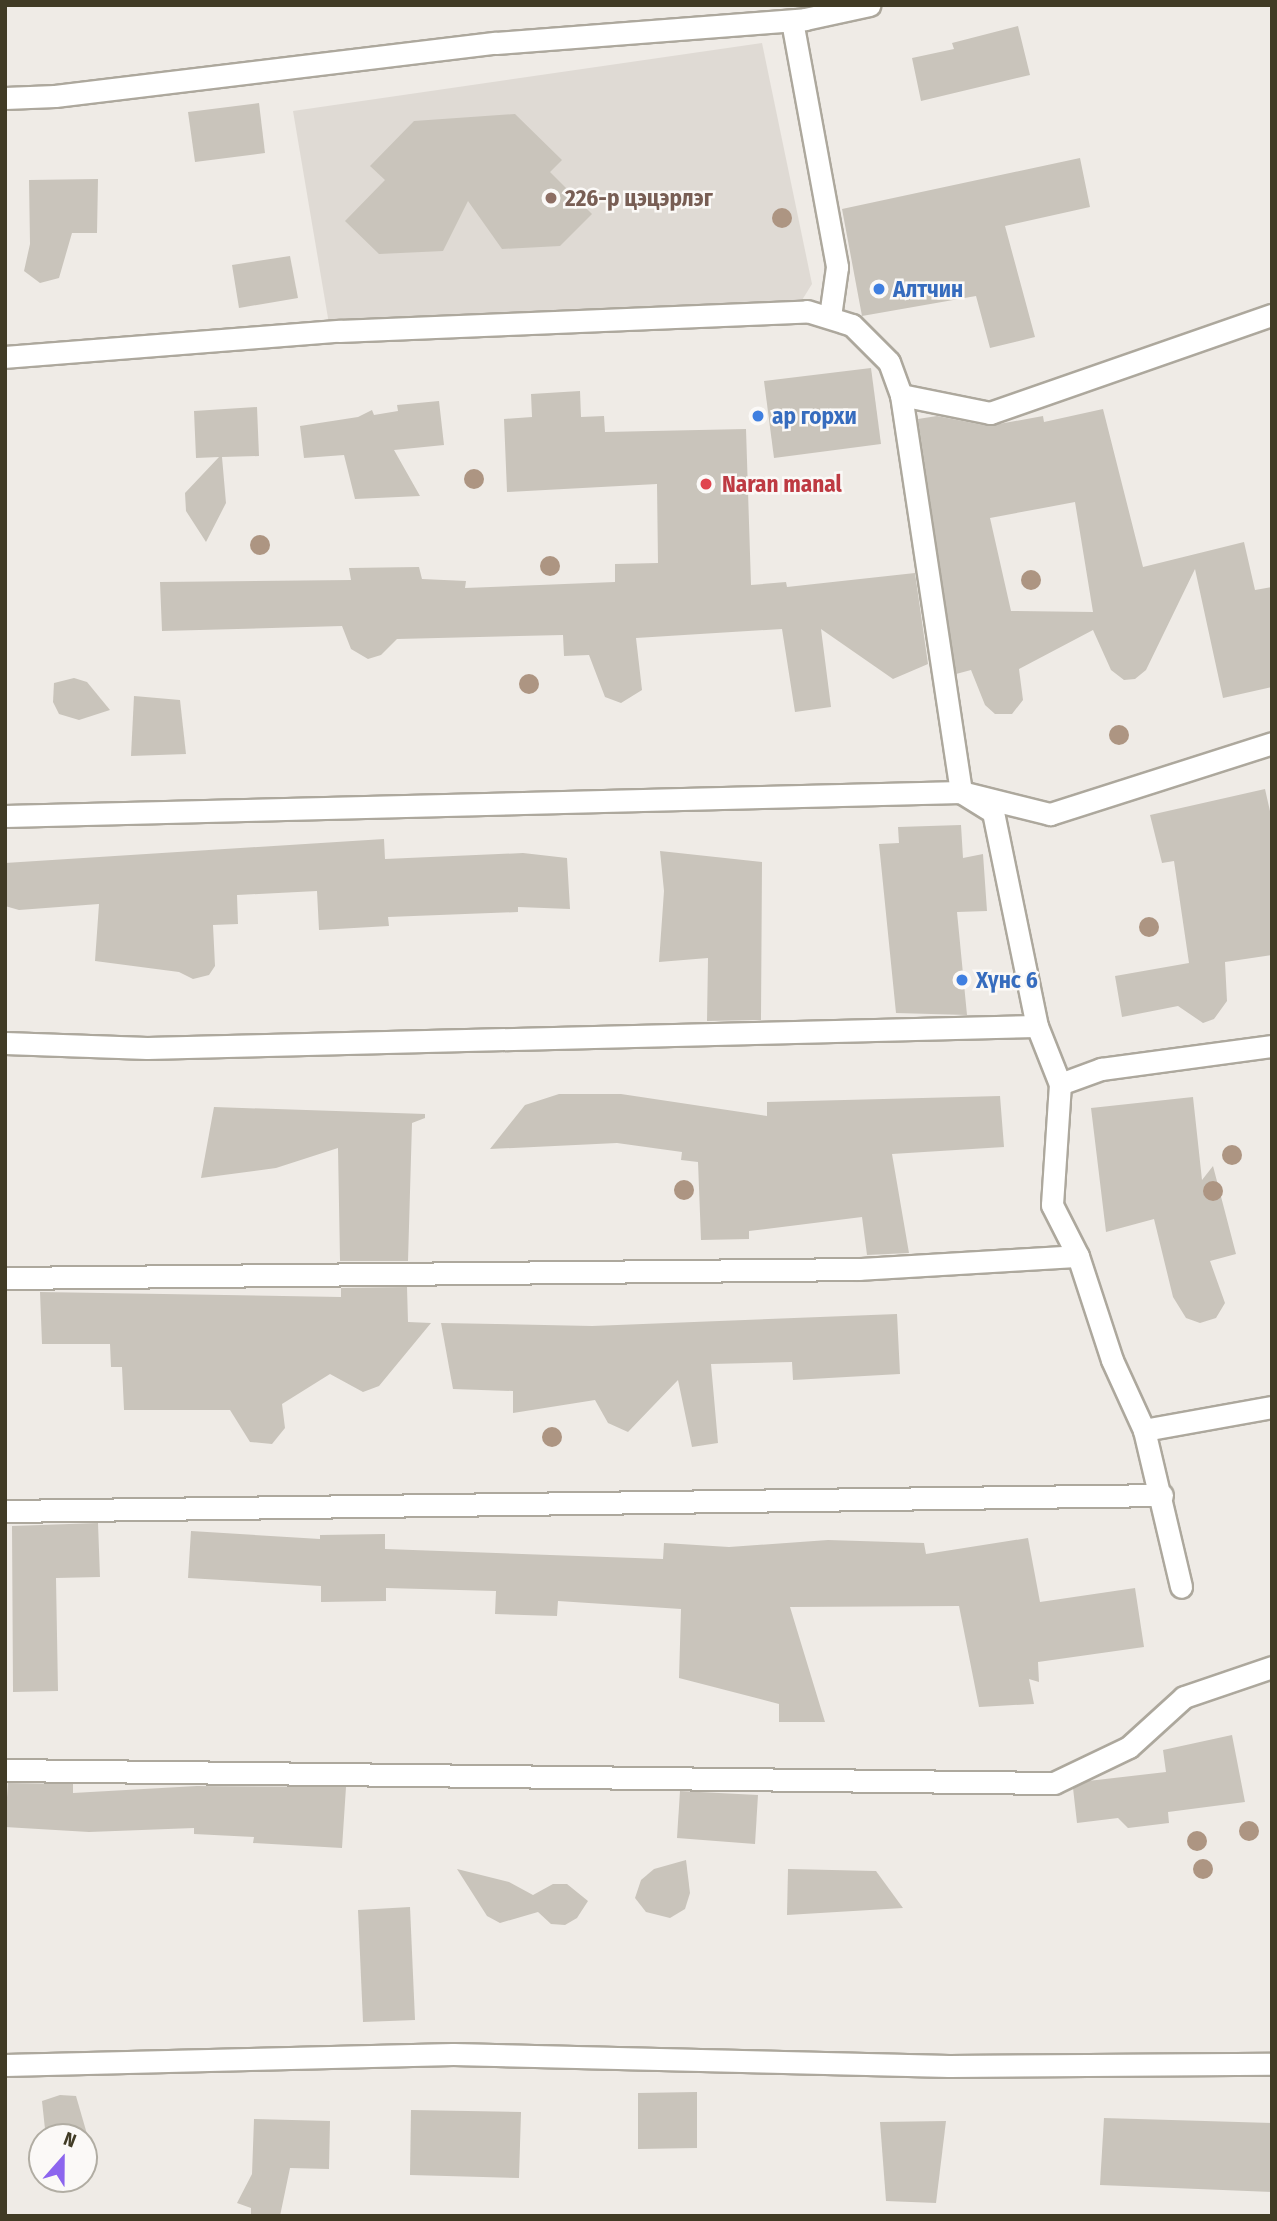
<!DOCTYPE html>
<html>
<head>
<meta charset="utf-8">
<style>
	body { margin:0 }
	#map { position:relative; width:1277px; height:2221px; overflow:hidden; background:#efebe6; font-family:"Fira Sans Condensed",sans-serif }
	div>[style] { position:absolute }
	.built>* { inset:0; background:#dfdad4 }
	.building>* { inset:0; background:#c9c4bb }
	.roads { filter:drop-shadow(2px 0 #ada89d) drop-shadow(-2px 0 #ada89d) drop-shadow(0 2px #ada89d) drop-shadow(0 -2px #ada89d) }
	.minor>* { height:21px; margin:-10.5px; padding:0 10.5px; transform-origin:10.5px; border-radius:10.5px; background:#fff }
	.trees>* { width:20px; height:20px; margin:-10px; border-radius:50%; background:#ad9582 }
	.dots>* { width:19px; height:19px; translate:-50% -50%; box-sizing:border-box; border:4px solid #fbf9f7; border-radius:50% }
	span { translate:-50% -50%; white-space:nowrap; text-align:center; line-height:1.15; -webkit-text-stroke:5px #fbf9f7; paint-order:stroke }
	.education-label { font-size:23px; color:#785e54; font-weight:700 }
	.left { translate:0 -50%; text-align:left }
	.shop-label { font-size:23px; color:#366cbe; font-weight:700 }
	.health-label { font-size:23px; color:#be3a42; font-weight:700 }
	.frame { position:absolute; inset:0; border:7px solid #413b25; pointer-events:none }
	.north { position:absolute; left:28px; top:2123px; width:70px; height:70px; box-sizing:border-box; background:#fbf9f7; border:2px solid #b1ada3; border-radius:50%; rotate:21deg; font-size:19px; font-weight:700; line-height:28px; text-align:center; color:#413b25 }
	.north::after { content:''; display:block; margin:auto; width:24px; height:32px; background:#8c65ee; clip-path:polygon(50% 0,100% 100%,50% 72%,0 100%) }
</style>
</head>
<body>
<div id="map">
	<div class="built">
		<div style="clip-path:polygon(762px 43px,812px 284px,799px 305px,329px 324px,293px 111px)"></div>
	</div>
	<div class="building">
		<div style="clip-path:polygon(1018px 26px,1030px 75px,921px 101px,912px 58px,954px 49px,952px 43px)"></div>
		<div style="clip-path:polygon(259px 103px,265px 153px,195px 162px,188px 112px)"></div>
		<div style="clip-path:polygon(515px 114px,562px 160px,550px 172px,592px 214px,560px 246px,502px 249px,468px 201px,443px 251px,379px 254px,345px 221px,385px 180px,370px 166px,414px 121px)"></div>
		<div style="clip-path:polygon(1080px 158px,1090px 207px,1005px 226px,1035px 337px,990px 348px,976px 296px,862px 316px,842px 209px)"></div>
		<div style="clip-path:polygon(98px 179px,97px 233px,72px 233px,59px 278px,40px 283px,24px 271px,30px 244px,29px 180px)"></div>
		<div style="clip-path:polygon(290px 256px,298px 298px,239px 308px,232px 265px)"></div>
		<div style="clip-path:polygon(871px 368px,881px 444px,774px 458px,764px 381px)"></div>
		<div style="clip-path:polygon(580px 391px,581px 417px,604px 416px,605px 432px,746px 429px,751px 585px,786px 582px,787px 587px,915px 573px,928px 664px,893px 679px,821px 629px,831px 707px,795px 712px,782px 629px,636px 638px,642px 690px,621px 703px,605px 697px,589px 655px,564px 656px,563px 635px,397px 639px,381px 655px,368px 659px,351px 649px,342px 626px,162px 631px,160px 582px,351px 580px,349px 568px,419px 567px,422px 579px,466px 581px,465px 588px,615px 582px,615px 564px,658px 563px,657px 484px,507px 492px,504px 419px,532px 417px,531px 394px)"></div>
		<div style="clip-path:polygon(439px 401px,444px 445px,394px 450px,420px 496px,355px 499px,344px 455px,304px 458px,300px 426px,358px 417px,372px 410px,374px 415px,398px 411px,397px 405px)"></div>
		<div style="clip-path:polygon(257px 407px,259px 456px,222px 457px,226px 503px,206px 542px,186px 511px,185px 493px,219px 457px,196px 458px,194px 411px)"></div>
		<div style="clip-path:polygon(evenodd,1103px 409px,1143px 567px,1244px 542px,1255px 590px,1272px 587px,1272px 687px,1223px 698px,1195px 569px,1146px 670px,1135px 679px,1124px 680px,1111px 670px,1093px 630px,1019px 669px,1023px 700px,1012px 714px,995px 714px,985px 705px,971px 670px,956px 674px,918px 419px,937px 416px,988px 426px,1043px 416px,1044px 422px,1103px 409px,1075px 502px,1093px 612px,1011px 611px,990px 518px,1075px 502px)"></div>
		<div style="clip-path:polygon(74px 678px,87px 682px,110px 710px,79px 720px,59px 714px,53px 702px,54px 683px)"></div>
		<div style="clip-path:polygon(134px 696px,180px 700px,186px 754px,131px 756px)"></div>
		<div style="clip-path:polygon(1265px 789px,1272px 820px,1272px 955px,1225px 962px,1227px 1001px,1214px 1019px,1203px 1023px,1178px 1006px,1122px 1017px,1115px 976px,1189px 963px,1174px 861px,1162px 863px,1150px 815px)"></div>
		<div style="clip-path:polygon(961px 825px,963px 858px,983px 854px,987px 911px,957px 912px,967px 1015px,896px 1013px,879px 844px,899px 843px,898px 827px)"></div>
		<div style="clip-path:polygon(384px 839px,385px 859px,523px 853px,567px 858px,570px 909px,518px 907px,518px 912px,388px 917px,389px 926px,319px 930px,317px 891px,237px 895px,238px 924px,213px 925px,215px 966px,209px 975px,193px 979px,179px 972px,95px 961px,99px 904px,19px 910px,5px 906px,5px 863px)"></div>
		<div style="clip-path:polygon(660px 851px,762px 862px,761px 1020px,707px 1021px,708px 958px,659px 962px,664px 891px)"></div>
		<div style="clip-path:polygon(559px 1094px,621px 1094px,767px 1116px,767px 1102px,1000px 1096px,1004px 1147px,892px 1154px,909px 1253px,867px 1255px,862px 1217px,749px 1231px,749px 1239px,701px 1240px,698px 1162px,681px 1160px,682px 1152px,617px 1143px,490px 1149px,525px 1105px)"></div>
		<div style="clip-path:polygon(1193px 1097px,1202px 1180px,1213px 1166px,1236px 1254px,1210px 1261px,1225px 1303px,1216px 1318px,1200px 1323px,1186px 1318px,1173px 1297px,1154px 1219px,1106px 1232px,1091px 1108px)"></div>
		<div style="clip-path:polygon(214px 1107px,425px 1114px,425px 1118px,412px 1123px,408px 1261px,340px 1261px,338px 1148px,276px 1168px,201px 1178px)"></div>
		<div style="clip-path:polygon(407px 1287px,408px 1322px,431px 1323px,379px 1386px,363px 1392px,330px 1374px,282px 1404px,285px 1428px,272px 1444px,250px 1442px,230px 1410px,124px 1410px,122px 1367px,111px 1367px,110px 1344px,42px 1344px,40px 1292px,341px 1297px,341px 1288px)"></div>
		<div style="clip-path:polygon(897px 1314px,900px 1374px,793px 1380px,792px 1362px,711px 1364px,718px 1443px,692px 1447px,678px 1380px,628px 1432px,608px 1423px,595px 1400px,513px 1413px,513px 1391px,453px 1389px,441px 1323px,592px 1326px)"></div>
		<div style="clip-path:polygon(98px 1523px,100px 1577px,56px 1578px,58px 1691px,13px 1692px,12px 1526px)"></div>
		<div style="clip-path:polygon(191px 1531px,320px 1539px,320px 1535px,385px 1534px,385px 1549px,663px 1559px,664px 1543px,729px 1547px,828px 1540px,924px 1543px,926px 1554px,1028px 1538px,1040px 1602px,1135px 1588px,1144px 1647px,1038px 1662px,1039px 1682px,1029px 1679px,1034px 1704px,979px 1707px,959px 1606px,790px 1607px,825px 1722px,779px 1722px,779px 1704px,679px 1678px,681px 1609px,558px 1601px,557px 1616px,495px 1614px,496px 1591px,386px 1588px,386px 1601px,321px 1602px,321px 1586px,188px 1578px)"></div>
		<div style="clip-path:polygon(1232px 1735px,1245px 1802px,1168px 1812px,1169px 1823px,1128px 1828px,1118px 1818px,1077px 1823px,1073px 1788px,1088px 1781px,1166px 1772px,1163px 1750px)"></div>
		<div style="clip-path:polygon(8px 1783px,73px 1784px,73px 1793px,197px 1786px,346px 1787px,342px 1848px,253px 1843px,254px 1837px,194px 1834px,194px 1828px,89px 1832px,5px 1827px)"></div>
		<div style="clip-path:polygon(680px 1791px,758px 1795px,755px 1844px,677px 1838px)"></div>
		<div style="clip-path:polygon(686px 1860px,690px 1893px,685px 1909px,670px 1918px,646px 1912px,635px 1898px,641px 1880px,654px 1869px)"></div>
		<div style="clip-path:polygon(457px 1869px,509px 1882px,533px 1895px,553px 1884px,567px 1884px,588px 1901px,577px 1918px,565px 1925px,551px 1924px,538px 1912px,500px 1923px,487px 1916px)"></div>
		<div style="clip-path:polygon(788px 1869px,876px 1871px,903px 1908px,787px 1915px)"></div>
		<div style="clip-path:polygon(410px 1907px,415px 2020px,363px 2022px,358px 1910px)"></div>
		<div style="clip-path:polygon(697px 2092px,697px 2148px,638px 2149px,638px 2093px)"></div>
		<div style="clip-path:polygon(60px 2095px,76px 2096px,89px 2141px,45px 2129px,42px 2101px)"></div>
		<div style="clip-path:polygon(411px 2110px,521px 2112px,519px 2178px,410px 2175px)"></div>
		<div style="clip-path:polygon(1104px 2118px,1272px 2123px,1272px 2192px,1100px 2185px)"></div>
		<div style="clip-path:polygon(254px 2119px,330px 2121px,329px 2169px,290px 2168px,280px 2216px,251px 2216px,251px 2208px,237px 2203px,252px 2174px)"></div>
		<div style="clip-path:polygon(946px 2121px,936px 2203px,886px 2201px,880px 2122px)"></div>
	</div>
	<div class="roads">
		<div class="minor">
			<div style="left:792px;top:21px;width:250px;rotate:79.6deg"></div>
			<div style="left:837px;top:267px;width:49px;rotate:98.1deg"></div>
			<div style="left:5px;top:98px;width:50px;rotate:-2.3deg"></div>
			<div style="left:55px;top:96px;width:444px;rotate:-6.9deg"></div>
			<div style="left:496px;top:43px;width:310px;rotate:-4.4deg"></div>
			<div style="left:805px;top:19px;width:66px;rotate:-12.2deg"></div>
			<div style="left:5px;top:357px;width:335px;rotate:-4.5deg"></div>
			<div style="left:339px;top:331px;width:468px;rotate:-2.4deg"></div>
			<div style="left:807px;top:311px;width:47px;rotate:17.3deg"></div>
			<div style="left:852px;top:325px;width:52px;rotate:45deg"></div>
			<div style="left:889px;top:362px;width:35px;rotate:70deg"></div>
			<div style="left:901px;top:395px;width:91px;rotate:11.4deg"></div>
			<div style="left:990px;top:413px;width:299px;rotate:-19.2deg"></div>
			<div style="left:901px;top:395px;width:402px;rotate:81.4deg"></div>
			<div style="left:961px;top:792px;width:38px;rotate:32deg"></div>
			<div style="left:993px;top:812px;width:218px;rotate:78.4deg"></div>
			<div style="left:1037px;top:1026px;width:62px;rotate:68.4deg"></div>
			<div style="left:1060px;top:1084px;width:121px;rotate:93.8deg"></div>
			<div style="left:1052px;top:1205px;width:57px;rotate:63deg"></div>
			<div style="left:1078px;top:1256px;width:109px;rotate:71.9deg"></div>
			<div style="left:1112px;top:1360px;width:77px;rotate:65.4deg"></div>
			<div style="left:1144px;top:1430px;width:161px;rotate:76.7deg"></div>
			<div style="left:5px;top:816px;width:956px;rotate:-1.44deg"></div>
			<div style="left:961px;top:792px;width:92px;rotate:13.9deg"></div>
			<div style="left:1050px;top:814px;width:233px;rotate:-17.7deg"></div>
			<div style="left:5px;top:1043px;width:142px;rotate:2deg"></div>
			<div style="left:147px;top:1048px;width:890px;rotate:-1.42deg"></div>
			<div style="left:1060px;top:1084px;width:44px;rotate:-20.1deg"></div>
			<div style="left:1101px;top:1069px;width:173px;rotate:-7.7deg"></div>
			<div style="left:5px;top:1278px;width:854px;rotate:-0.6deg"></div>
			<div style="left:859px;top:1269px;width:219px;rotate:-3.4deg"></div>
			<div style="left:1144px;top:1430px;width:130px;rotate:-10.2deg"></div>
			<div style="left:5px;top:1511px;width:1157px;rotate:-0.79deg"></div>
			<div style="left:5px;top:1770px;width:1049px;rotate:0.71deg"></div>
			<div style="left:1054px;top:1783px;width:83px;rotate:-25.6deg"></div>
			<div style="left:1129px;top:1747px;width:74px;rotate:-42.3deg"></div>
			<div style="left:1184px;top:1697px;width:93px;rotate:-18.8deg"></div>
			<div style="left:5px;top:2065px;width:448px;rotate:-1.4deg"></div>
			<div style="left:453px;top:2054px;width:496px;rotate:1.4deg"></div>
			<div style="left:949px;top:2066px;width:323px;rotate:-0.4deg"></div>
		</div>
	</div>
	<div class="trees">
		<div style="left:782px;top:218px"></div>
		<div style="left:474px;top:479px"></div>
		<div style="left:260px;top:545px"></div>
		<div style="left:550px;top:566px"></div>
		<div style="left:1031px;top:580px"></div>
		<div style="left:529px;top:684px"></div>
		<div style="left:1119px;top:735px"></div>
		<div style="left:1149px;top:927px"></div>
		<div style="left:1232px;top:1155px"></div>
		<div style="left:684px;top:1190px"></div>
		<div style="left:1213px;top:1191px"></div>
		<div style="left:552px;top:1437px"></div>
		<div style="left:1249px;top:1831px"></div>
		<div style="left:1197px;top:1841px"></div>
		<div style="left:1203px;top:1869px"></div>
	</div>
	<div class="dots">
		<div style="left:551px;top:198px;background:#8d6e63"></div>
		<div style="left:879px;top:289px;background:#3f7fe0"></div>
		<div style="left:758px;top:416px;background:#3f7fe0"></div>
		<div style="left:706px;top:484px;background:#e0444e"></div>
		<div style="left:962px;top:980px;background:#3f7fe0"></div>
	</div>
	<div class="education-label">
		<span class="left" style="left:565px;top:198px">226-р цэцэрлэг</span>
	</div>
	<div class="shop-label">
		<span class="left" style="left:893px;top:289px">Алтчин</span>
		<span class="left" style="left:772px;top:416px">ар горхи</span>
		<span class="left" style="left:976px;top:980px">Хүнс 6</span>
	</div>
	<div class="health-label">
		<span class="left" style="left:722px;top:484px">Naran manal</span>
	</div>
	<div class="frame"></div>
	<div class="north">N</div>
</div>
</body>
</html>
